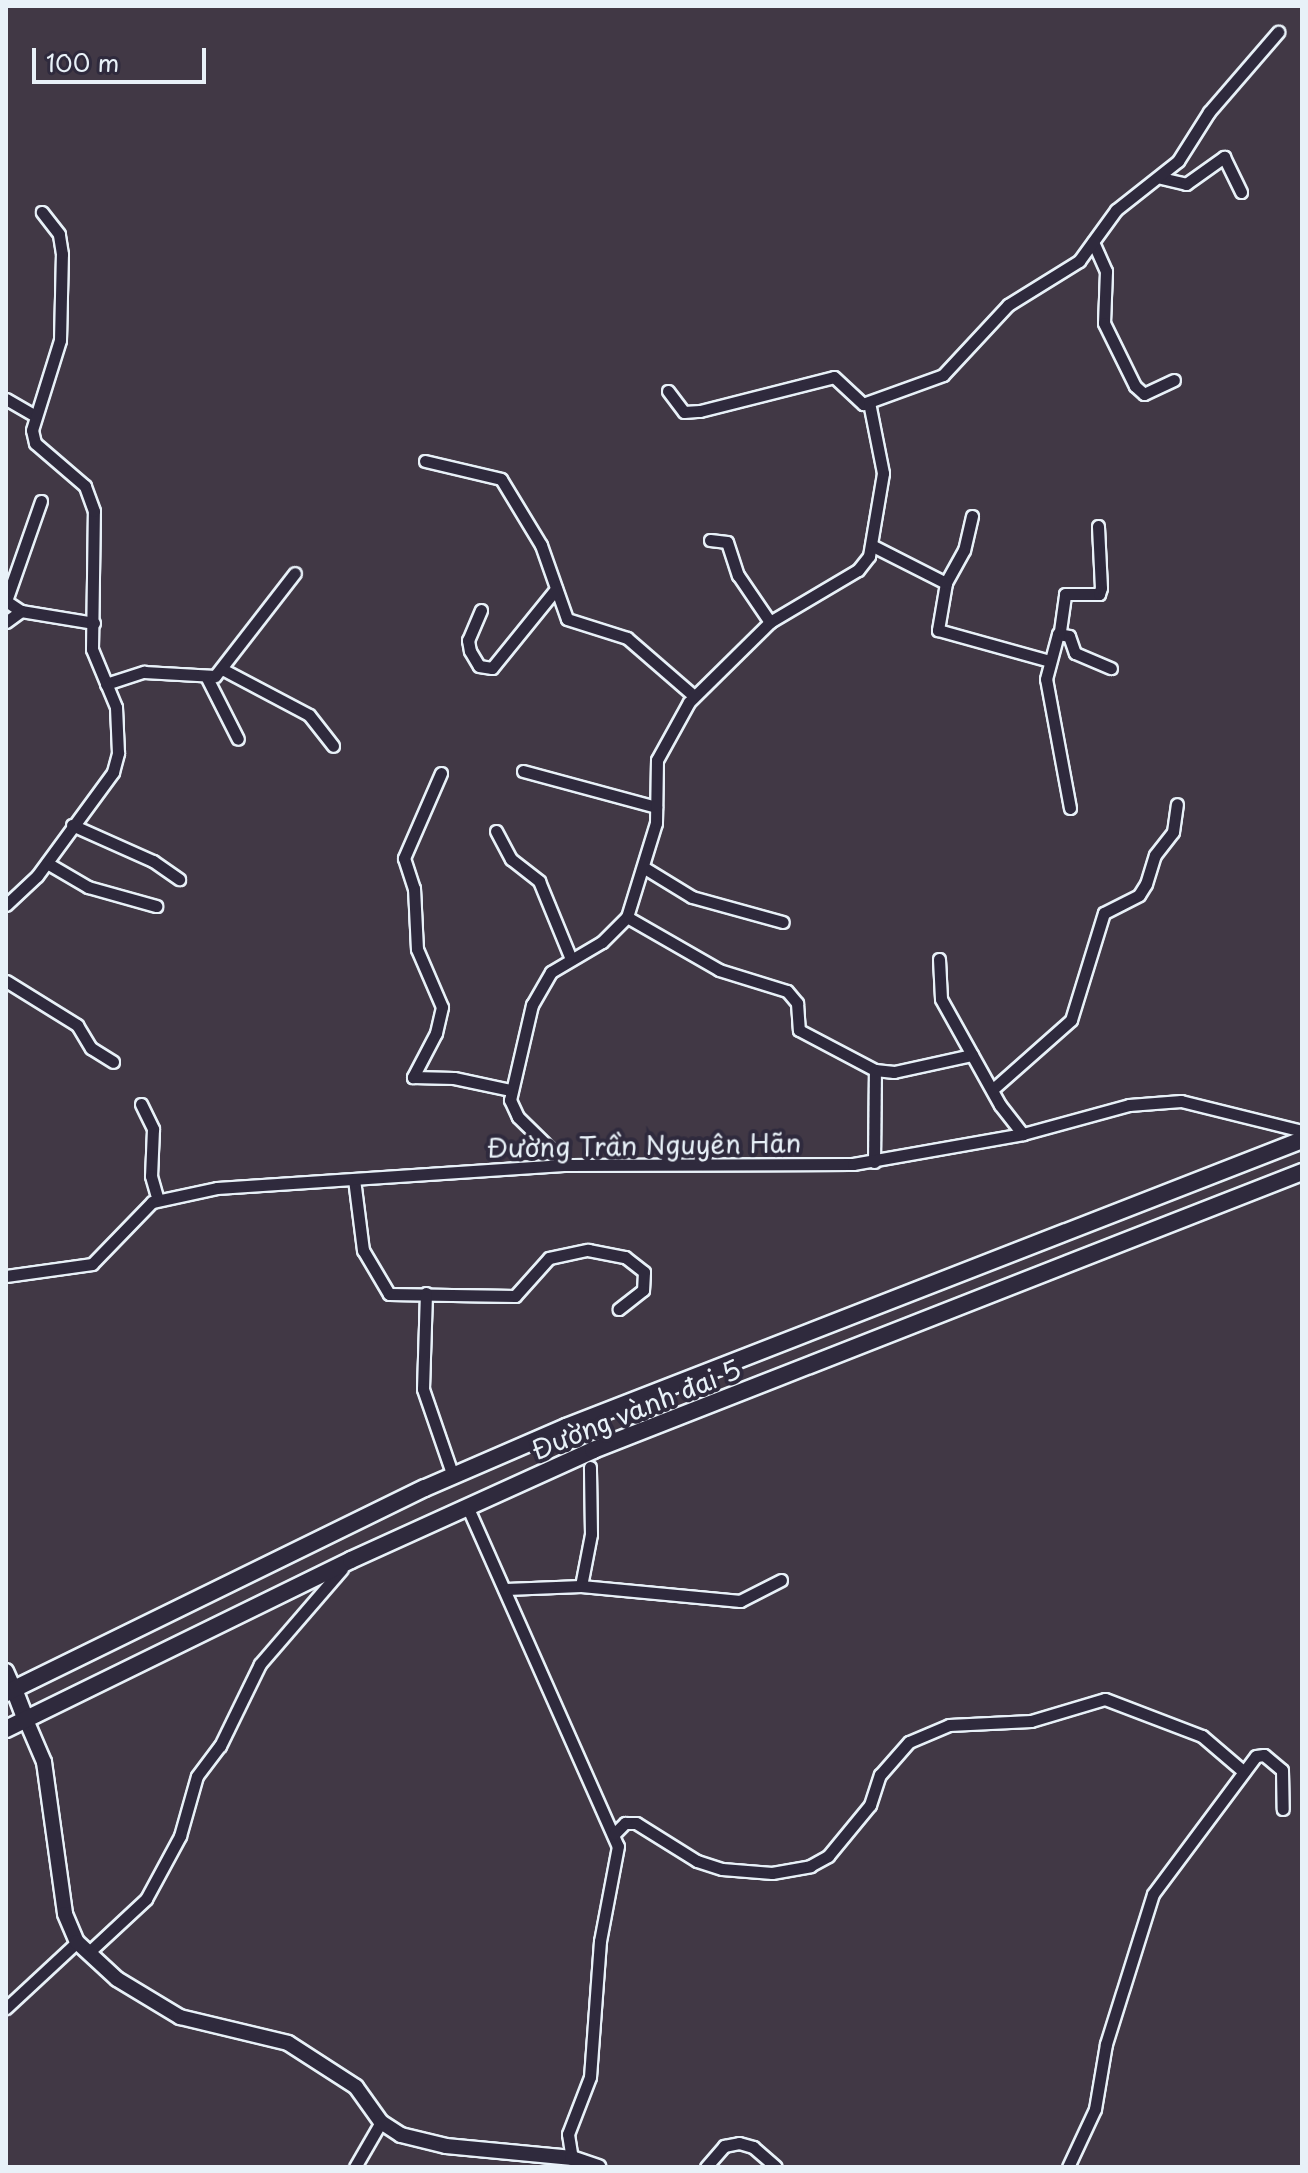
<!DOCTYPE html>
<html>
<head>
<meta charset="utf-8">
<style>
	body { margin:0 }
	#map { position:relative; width:1308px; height:2173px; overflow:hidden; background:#413845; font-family:"Playpen Sans",sans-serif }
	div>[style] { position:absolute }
	.roads { filter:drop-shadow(2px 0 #e8f1f8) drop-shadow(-2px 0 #e8f1f8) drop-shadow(0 2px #e8f1f8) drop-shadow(0 -2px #e8f1f8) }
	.minor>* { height:11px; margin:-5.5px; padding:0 5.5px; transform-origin:5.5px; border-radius:5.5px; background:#2f2a3d }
	.tertiary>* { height:14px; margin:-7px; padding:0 7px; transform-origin:7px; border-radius:7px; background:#2f2a3d }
	.secondary>* { height:16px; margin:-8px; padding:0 8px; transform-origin:8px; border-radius:8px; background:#2f2a3d }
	span { translate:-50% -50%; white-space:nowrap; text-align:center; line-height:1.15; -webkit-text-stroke:8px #2f2a3d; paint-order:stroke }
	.street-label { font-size:26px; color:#e8f1f8 }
	.frame { position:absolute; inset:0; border:8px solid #e8f1f8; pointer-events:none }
	.scale { position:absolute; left:32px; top:48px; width:174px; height:36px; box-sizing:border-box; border:4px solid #e8f1f8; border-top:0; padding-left:10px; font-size:24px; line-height:28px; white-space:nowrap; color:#e8f1f8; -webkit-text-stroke:6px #2f2a3d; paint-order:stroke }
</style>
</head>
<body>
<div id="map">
	<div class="roads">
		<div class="minor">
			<div style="left:1161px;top:178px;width:26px;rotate:13deg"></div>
			<div style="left:1186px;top:184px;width:47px;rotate:-35.4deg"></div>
			<div style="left:1224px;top:157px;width:39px;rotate:64deg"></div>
			<div style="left:1093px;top:242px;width:32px;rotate:66deg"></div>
			<div style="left:1106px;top:271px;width:52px;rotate:92.2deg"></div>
			<div style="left:1104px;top:323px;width:70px;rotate:63.8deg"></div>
			<div style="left:1135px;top:386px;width:12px;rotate:42deg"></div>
			<div style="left:1144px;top:394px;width:33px;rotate:-25deg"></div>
			<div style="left:668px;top:391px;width:26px;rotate:53deg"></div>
			<div style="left:684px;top:412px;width:16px;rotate:-4deg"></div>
			<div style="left:700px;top:411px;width:138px;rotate:-14.2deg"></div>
			<div style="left:834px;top:377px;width:40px;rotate:43deg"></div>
			<div style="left:863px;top:404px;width:85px;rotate:-19.9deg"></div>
			<div style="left:943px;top:375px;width:96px;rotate:-47.1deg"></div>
			<div style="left:1008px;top:305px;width:84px;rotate:-31.8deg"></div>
			<div style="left:1079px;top:261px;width:63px;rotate:-54deg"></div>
			<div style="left:1116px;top:210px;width:79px;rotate:-38.3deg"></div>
			<div style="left:1178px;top:161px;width:58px;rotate:-57.7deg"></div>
			<div style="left:1209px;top:112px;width:106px;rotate:-49.2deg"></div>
			<div style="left:6px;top:399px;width:34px;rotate:30deg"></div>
			<div style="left:425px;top:461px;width:78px;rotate:13.3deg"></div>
			<div style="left:501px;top:479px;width:77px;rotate:58.8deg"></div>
			<div style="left:541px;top:545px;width:78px;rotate:70.6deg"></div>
			<div style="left:567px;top:619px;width:63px;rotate:17.6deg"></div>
			<div style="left:627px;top:638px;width:89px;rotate:40.9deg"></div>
			<div style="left:41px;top:501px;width:106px;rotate:109.3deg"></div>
			<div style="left:6px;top:601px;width:18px;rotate:34deg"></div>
			<div style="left:21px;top:611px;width:74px;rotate:9.3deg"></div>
			<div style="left:972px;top:516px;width:35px;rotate:103deg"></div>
			<div style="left:964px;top:550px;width:38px;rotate:119deg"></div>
			<div style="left:946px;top:583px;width:48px;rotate:99.7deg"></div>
			<div style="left:938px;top:630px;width:116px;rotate:15.5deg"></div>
			<div style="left:710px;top:540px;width:17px;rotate:7deg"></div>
			<div style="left:727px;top:542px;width:35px;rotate:72deg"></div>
			<div style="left:738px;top:575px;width:57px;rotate:55.8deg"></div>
			<div style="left:873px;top:546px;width:82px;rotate:26.9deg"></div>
			<div style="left:481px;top:610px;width:33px;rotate:113deg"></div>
			<div style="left:468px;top:640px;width:11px;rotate:80deg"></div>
			<div style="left:470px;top:651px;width:17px;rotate:59deg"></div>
			<div style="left:479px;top:666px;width:13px;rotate:9deg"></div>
			<div style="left:492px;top:668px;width:102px;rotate:-51deg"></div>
			<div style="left:6px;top:622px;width:19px;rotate:-36deg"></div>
			<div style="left:1060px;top:631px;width:37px;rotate:-82deg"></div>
			<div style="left:1065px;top:594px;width:34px"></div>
			<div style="left:1099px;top:594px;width:6px;rotate:-72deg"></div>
			<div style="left:1101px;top:588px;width:62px;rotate:-92.8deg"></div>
			<div style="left:224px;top:670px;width:96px;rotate:27.9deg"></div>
			<div style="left:309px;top:715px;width:39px;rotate:52deg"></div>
			<div style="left:207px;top:678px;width:68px;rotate:63.1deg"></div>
			<div style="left:106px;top:684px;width:40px;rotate:-18deg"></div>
			<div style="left:144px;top:672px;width:71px;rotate:3.2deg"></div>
			<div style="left:215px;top:676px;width:130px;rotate:-52.2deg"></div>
			<div style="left:523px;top:771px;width:138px;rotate:15.1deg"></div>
			<div style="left:441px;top:773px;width:93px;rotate:113.5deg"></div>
			<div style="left:404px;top:858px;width:32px;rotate:72deg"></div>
			<div style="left:414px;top:888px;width:61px;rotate:87.2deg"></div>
			<div style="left:417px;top:949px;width:63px;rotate:66.7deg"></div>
			<div style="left:442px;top:1007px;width:27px;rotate:103deg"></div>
			<div style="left:436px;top:1033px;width:50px;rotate:117.6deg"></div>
			<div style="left:413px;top:1077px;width:41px;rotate:1.4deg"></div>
			<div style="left:454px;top:1078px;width:57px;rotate:12.1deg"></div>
			<div style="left:1070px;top:808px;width:131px;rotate:-100.5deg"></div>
			<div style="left:1046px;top:679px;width:47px;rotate:-75.1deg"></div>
			<div style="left:1058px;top:634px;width:11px;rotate:10deg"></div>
			<div style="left:1069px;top:636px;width:18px;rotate:71deg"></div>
			<div style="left:1075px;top:653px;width:39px;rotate:23deg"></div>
			<div style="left:72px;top:825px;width:89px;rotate:24deg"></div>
			<div style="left:153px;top:861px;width:32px;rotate:35deg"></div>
			<div style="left:496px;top:831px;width:32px;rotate:62deg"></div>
			<div style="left:511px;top:859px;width:36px;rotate:38deg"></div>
			<div style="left:539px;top:881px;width:84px;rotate:67.7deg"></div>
			<div style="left:47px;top:863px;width:48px;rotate:30.3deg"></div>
			<div style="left:88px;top:887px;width:71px;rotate:15.6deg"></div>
			<div style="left:643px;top:867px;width:57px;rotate:31.5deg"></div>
			<div style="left:692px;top:897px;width:94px;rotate:15.4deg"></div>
			<div style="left:6px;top:905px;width:42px;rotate:-43.1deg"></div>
			<div style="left:37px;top:876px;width:129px;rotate:-53.8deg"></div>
			<div style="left:113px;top:772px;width:20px;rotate:-75deg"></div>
			<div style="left:118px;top:753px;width:46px;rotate:-92.5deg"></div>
			<div style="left:116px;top:707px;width:63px;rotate:-112.5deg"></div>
			<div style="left:92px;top:649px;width:138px;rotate:-89.2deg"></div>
			<div style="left:94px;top:511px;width:27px;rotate:-110deg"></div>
			<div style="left:85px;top:486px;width:66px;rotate:-139.3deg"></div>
			<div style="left:35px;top:443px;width:13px;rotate:-103deg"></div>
			<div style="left:32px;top:430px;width:94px;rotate:-72.7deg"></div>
			<div style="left:60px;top:340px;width:86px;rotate:-88.7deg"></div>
			<div style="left:62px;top:254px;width:20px;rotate:-99deg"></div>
			<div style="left:59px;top:234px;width:28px;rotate:-128deg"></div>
			<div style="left:627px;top:917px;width:106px;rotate:29.9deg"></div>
			<div style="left:719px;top:970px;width:71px;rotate:17.2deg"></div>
			<div style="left:787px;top:991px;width:16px;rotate:50deg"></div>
			<div style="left:797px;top:1003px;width:27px;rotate:86deg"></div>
			<div style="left:799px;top:1030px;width:86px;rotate:27.8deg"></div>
			<div style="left:875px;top:1070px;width:19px;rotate:6deg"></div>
			<div style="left:894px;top:1072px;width:80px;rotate:-12.3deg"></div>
			<div style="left:939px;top:959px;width:40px;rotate:87.1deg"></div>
			<div style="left:941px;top:999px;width:121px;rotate:60.9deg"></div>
			<div style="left:1000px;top:1105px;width:37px;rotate:52deg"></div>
			<div style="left:6px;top:981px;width:84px;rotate:31.8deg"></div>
			<div style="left:77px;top:1025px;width:27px;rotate:59deg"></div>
			<div style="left:91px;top:1048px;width:26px;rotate:32deg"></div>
			<div style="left:993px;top:1089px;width:104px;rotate:-41.5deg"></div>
			<div style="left:1071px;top:1020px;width:112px;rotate:-72.9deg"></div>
			<div style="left:1104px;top:913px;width:39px;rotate:-27deg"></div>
			<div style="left:1139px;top:895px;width:13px;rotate:-58deg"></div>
			<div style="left:1146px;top:884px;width:30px;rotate:-73deg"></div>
			<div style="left:1155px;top:855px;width:29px;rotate:-52deg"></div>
			<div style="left:1173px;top:832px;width:28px;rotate:-82deg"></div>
			<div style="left:141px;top:1104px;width:28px;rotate:64deg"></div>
			<div style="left:153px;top:1129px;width:47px;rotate:92.4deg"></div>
			<div style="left:151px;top:1176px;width:25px;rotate:74deg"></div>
			<div style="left:874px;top:1162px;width:92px;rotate:-89.4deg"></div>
			<div style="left:567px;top:1165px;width:69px;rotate:-135.6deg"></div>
			<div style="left:518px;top:1117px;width:19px;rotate:-115deg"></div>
			<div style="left:510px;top:1100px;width:98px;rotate:-77deg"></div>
			<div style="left:532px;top:1005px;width:38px;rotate:-60deg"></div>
			<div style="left:551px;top:972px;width:59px;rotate:-30.5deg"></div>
			<div style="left:602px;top:942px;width:35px;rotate:-45deg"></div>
			<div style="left:627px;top:917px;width:98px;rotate:-72.9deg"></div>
			<div style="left:656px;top:823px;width:63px;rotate:-89.1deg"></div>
			<div style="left:657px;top:760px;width:66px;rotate:-61.1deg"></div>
			<div style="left:689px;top:702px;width:114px;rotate:-44.6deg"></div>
			<div style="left:770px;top:622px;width:102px;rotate:-30.6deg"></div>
			<div style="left:858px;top:570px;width:18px;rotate:-52deg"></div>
			<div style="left:869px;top:556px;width:84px;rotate:-80.4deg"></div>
			<div style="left:883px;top:473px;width:72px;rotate:-101.2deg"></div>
			<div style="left:354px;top:1179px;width:72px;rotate:82.8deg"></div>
			<div style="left:363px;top:1250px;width:51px;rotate:59.4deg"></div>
			<div style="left:389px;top:1294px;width:126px;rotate:0.9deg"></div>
			<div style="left:515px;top:1296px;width:51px;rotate:-48.2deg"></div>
			<div style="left:549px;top:1258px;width:40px;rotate:-12deg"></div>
			<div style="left:588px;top:1250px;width:38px;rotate:11deg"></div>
			<div style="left:625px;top:1257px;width:24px;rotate:38deg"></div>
			<div style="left:644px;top:1272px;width:18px;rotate:93deg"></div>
			<div style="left:643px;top:1290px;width:31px;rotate:142deg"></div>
			<div style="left:6px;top:1276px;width:87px;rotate:-7.9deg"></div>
			<div style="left:92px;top:1264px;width:86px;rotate:-45.9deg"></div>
			<div style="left:152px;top:1202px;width:66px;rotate:-12.2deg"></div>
			<div style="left:217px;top:1188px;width:351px;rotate:-3.8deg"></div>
			<div style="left:567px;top:1165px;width:286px;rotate:-0.2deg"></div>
			<div style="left:853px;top:1164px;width:173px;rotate:-10deg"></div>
			<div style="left:1023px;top:1134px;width:110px;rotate:-15.3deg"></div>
			<div style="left:1129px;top:1105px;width:52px;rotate:-4.4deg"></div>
			<div style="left:1181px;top:1101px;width:125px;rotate:13.9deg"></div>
			<div style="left:426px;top:1293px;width:96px;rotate:91.8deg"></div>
			<div style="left:423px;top:1389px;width:92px;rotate:71deg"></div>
			<div style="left:467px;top:1506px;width:372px;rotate:66.1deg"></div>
			<div style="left:618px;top:1846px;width:97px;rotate:100.7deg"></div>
			<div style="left:600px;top:1941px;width:136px;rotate:94.2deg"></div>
			<div style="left:590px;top:2077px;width:61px;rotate:111.1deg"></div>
			<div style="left:568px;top:2134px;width:24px;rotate:81deg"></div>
			<div style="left:581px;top:1586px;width:53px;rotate:-79.1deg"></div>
			<div style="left:591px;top:1534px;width:67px;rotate:-90.9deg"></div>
			<div style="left:506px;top:1589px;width:75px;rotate:-2.3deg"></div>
			<div style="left:581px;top:1586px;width:160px;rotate:5.4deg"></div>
			<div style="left:740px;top:1601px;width:46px;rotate:-27.1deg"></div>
			<div style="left:614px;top:1834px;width:16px;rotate:-45deg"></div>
			<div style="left:625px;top:1823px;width:11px"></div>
			<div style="left:636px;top:1823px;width:72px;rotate:31.9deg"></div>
			<div style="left:697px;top:1861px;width:26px;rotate:18deg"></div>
			<div style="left:722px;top:1869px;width:50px;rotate:4.6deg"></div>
			<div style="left:772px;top:1873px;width:39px;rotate:-10deg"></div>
			<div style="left:810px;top:1866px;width:21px;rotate:-29deg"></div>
			<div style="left:828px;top:1856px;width:66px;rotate:-50.5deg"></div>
			<div style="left:870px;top:1805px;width:32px;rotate:-72deg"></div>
			<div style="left:880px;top:1775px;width:44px;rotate:-48.7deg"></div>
			<div style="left:909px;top:1742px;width:43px;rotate:-23deg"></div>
			<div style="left:949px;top:1725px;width:82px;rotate:-2.8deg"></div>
			<div style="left:1031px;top:1721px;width:77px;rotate:-16.6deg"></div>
			<div style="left:1105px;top:1699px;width:104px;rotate:20.9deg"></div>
			<div style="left:1202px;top:1736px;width:55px;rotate:40.6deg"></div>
			<div style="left:89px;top:1952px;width:78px;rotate:-42.9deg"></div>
			<div style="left:146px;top:1899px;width:72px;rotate:-61.6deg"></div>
			<div style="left:180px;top:1836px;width:62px;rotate:-74.2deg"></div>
			<div style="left:197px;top:1776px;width:38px;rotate:-53deg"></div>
			<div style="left:220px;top:1746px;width:91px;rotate:-64deg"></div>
			<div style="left:260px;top:1664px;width:125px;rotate:-49.2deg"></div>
			<div style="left:6px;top:2008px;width:97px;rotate:-42.9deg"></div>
			<div style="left:355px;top:2167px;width:52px;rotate:-60deg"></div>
			<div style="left:706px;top:2167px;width:28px;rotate:-49deg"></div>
			<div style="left:724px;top:2146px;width:15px;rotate:-11deg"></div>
			<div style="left:739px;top:2143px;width:15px;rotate:16deg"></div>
			<div style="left:753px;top:2147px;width:30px;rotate:41deg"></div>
			<div style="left:1068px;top:2167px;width:64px;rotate:-65deg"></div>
			<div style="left:1095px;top:2109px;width:66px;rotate:-80.4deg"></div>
			<div style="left:1106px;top:2044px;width:157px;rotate:-72.6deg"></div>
			<div style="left:1153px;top:1894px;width:172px;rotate:-53.3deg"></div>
			<div style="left:1256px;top:1756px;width:8px;rotate:-7deg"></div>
			<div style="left:1264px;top:1755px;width:23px;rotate:40deg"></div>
			<div style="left:1282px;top:1770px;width:39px;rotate:89deg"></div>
		</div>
		<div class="tertiary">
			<div style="left:6px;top:1671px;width:20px;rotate:66deg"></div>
			<div style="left:26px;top:1720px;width:46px;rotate:66.8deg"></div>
			<div style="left:44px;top:1762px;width:153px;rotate:82.1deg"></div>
			<div style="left:65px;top:1914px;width:30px;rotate:67deg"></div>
			<div style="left:77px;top:1942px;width:54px;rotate:42.8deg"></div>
			<div style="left:117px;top:1979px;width:74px;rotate:31.1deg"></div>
			<div style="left:180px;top:2017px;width:111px;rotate:13.5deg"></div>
			<div style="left:288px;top:2043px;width:81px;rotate:32.9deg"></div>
			<div style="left:356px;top:2087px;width:43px;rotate:54.5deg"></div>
			<div style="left:381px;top:2122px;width:24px;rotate:33deg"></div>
			<div style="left:401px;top:2135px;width:46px;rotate:13.7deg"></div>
			<div style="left:446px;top:2146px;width:127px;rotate:5.4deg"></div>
			<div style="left:572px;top:2158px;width:28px;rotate:19deg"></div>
		</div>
		<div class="secondary">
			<div style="left:14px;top:1689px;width:33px;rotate:69deg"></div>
			<div style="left:6px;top:1693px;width:466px;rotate:-26.1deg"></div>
			<div style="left:425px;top:1488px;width:154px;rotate:-23.4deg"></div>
			<div style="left:566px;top:1427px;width:790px;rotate:-21.3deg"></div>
			<div style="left:6px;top:1729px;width:384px;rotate:-26.1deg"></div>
			<div style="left:351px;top:1560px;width:266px;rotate:-24.4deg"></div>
			<div style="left:593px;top:1450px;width:762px;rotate:-21.41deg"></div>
		</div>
	</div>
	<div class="street-label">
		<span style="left:644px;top:1145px;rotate:-1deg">Đường Trần Nguyên Hãn</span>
		<span style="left:636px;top:1409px;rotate:-22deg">Đường vành đai 5</span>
	</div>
	<div class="frame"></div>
	<div class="scale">100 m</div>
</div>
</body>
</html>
